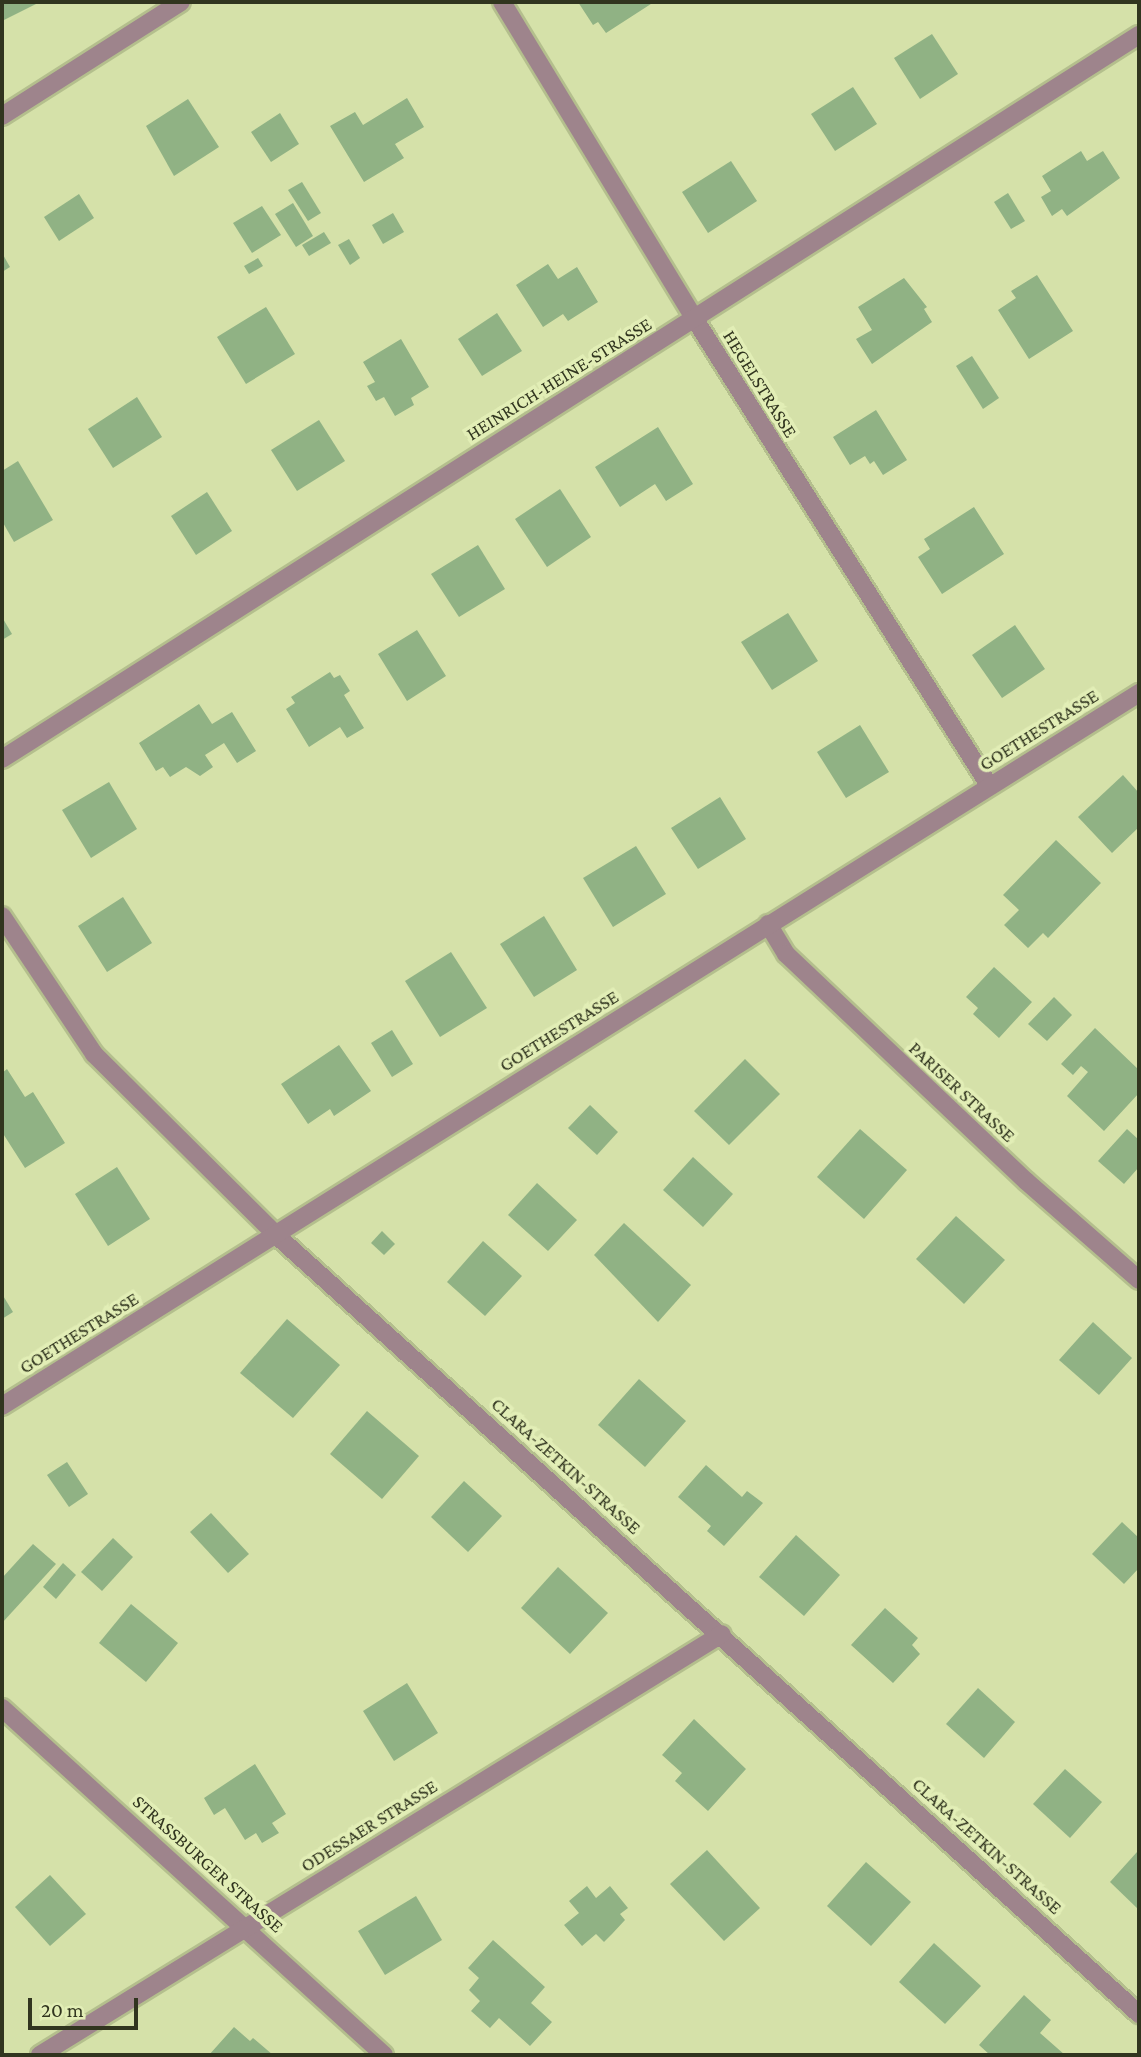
<!DOCTYPE html>
<html>
<head>
<meta charset="utf-8">
<style>
	body { margin:0 }
	#map { position:relative; width:1141px; height:2057px; overflow:hidden; background:#d5e1a9; font-family:"Crimson Pro",serif }
	div>[style] { position:absolute }
	.building>* { inset:0; background:#90b284 }
	.roads { filter:drop-shadow(2px 0 #b4bf8d) drop-shadow(-2px 0 #b4bf8d) drop-shadow(0 2px #b4bf8d) drop-shadow(0 -2px #b4bf8d) }
	.minor>* { height:18px; margin:-9px; padding:0 9px; transform-origin:9px; border-radius:9px; background:#9e848c }
	span { translate:-50% -50%; white-space:nowrap; text-align:center; line-height:1.15; -webkit-text-stroke:7px #e2eeb6; paint-order:stroke }
	.street-label { font-size:19px; color:#31351f }
	.frame { position:absolute; inset:0; border:4px solid #31351f; pointer-events:none }
	.scale { position:absolute; left:28px; top:1998px; width:110px; height:32px; box-sizing:border-box; border:4px solid #31351f; border-top:0; padding-left:9px; font-size:21px; line-height:24px; white-space:nowrap; color:#31351f; -webkit-text-stroke:5px #e2eeb6; paint-order:stroke }
</style>
</head>
<body>
<div id="map">
	<div class="building">
		<div style="clip-path:polygon(2px 2px,40px 2px,2px 21px)"></div>
		<div style="clip-path:polygon(578px 2px,654px 2px,606px 33px,598px 22px,593px 25px)"></div>
		<div style="clip-path:polygon(932px 34px,958px 74px,920px 99px,894px 58px)"></div>
		<div style="clip-path:polygon(853px 87px,877px 124px,835px 151px,811px 114px)"></div>
		<div style="clip-path:polygon(407px 98px,424px 127px,395px 144px,404px 158px,364px 182px,330px 126px,355px 112px,363px 125px)"></div>
		<div style="clip-path:polygon(188px 99px,219px 147px,174px 176px,146px 126px)"></div>
		<div style="clip-path:polygon(280px 113px,299px 144px,271px 162px,251px 132px)"></div>
		<div style="clip-path:polygon(1081px 151px,1087px 161px,1103px 151px,1120px 178px,1067px 216px,1062px 209px,1052px 216px,1041px 197px,1051px 191px,1042px 176px)"></div>
		<div style="clip-path:polygon(731px 161px,757px 201px,708px 233px,682px 192px)"></div>
		<div style="clip-path:polygon(302px 182px,321px 213px,308px 221px,288px 190px)"></div>
		<div style="clip-path:polygon(1008px 193px,1025px 221px,1011px 229px,994px 202px)"></div>
		<div style="clip-path:polygon(79px 194px,94px 218px,59px 241px,44px 217px)"></div>
		<div style="clip-path:polygon(293px 203px,313px 236px,296px 247px,275px 214px)"></div>
		<div style="clip-path:polygon(262px 206px,281px 235px,252px 253px,233px 223px)"></div>
		<div style="clip-path:polygon(393px 213px,404px 232px,383px 244px,372px 225px)"></div>
		<div style="clip-path:polygon(324px 232px,331px 243px,309px 256px,302px 245px)"></div>
		<div style="clip-path:polygon(349px 239px,360px 258px,350px 265px,338px 245px)"></div>
		<div style="clip-path:polygon(2px 253px,10px 267px,2px 272px)"></div>
		<div style="clip-path:polygon(258px 258px,263px 266px,249px 274px,244px 266px)"></div>
		<div style="clip-path:polygon(548px 264px,558px 279px,577px 267px,598px 302px,568px 321px,563px 314px,543px 327px,516px 285px)"></div>
		<div style="clip-path:polygon(1037px 275px,1073px 331px,1029px 359px,998px 310px,1016px 298px,1011px 291px)"></div>
		<div style="clip-path:polygon(904px 278px,927px 307px,924px 309px,932px 322px,872px 364px,856px 339px,872px 330px,858px 307px)"></div>
		<div style="clip-path:polygon(266px 307px,295px 354px,246px 384px,217px 337px)"></div>
		<div style="clip-path:polygon(497px 313px,522px 351px,482px 376px,458px 339px)"></div>
		<div style="clip-path:polygon(401px 339px,429px 387px,411px 398px,414px 405px,395px 416px,384px 397px,376px 401px,367px 386px,375px 382px,363px 362px)"></div>
		<div style="clip-path:polygon(972px 356px,999px 398px,983px 409px,956px 366px)"></div>
		<div style="clip-path:polygon(137px 397px,162px 437px,113px 468px,88px 429px)"></div>
		<div style="clip-path:polygon(876px 410px,907px 460px,883px 475px,874px 461px,870px 464px,865px 456px,850px 465px,833px 437px)"></div>
		<div style="clip-path:polygon(319px 420px,345px 461px,297px 491px,271px 450px)"></div>
		<div style="clip-path:polygon(658px 427px,693px 484px,666px 501px,655px 484px,620px 507px,595px 467px)"></div>
		<div style="clip-path:polygon(18px 461px,53px 520px,14px 542px,2px 521px,2px 471px)"></div>
		<div style="clip-path:polygon(560px 489px,591px 537px,547px 567px,515px 519px)"></div>
		<div style="clip-path:polygon(207px 492px,232px 531px,196px 555px,171px 516px)"></div>
		<div style="clip-path:polygon(974px 507px,1004px 554px,942px 594px,918px 557px,930px 549px,924px 539px)"></div>
		<div style="clip-path:polygon(478px 545px,505px 589px,459px 617px,431px 574px)"></div>
		<div style="clip-path:polygon(788px 613px,818px 661px,772px 690px,741px 642px)"></div>
		<div style="clip-path:polygon(2px 617px,12px 634px,2px 640px)"></div>
		<div style="clip-path:polygon(1015px 625px,1045px 669px,1002px 698px,972px 655px)"></div>
		<div style="clip-path:polygon(417px 630px,446px 676px,407px 701px,378px 654px)"></div>
		<div style="clip-path:polygon(330px 672px,334px 678px,340px 675px,350px 691px,344px 695px,364px 728px,347px 738px,340px 727px,309px 747px,286px 709px,295px 703px,291px 697px)"></div>
		<div style="clip-path:polygon(199px 704px,212px 724px,232px 712px,256px 751px,237px 763px,224px 743px,205px 755px,213px 767px,200px 776px,186px 767px,170px 777px,163px 767px,156px 771px,139px 743px)"></div>
		<div style="clip-path:polygon(860px 725px,889px 772px,846px 798px,817px 752px)"></div>
		<div style="clip-path:polygon(1123px 775px,1139px 793px,1139px 827px,1112px 853px,1078px 817px)"></div>
		<div style="clip-path:polygon(109px 782px,137px 829px,91px 858px,62px 810px)"></div>
		<div style="clip-path:polygon(720px 797px,746px 839px,698px 869px,671px 828px)"></div>
		<div style="clip-path:polygon(1056px 840px,1101px 883px,1048px 938px,1043px 933px,1028px 948px,1004px 925px,1019px 910px,1003px 895px)"></div>
		<div style="clip-path:polygon(636px 846px,666px 894px,613px 927px,583px 878px)"></div>
		<div style="clip-path:polygon(123px 897px,152px 943px,107px 972px,78px 926px)"></div>
		<div style="clip-path:polygon(544px 916px,577px 970px,534px 997px,500px 944px)"></div>
		<div style="clip-path:polygon(451px 952px,487px 1008px,440px 1037px,405px 981px)"></div>
		<div style="clip-path:polygon(994px 967px,1032px 1002px,999px 1038px,973px 1014px,978px 1008px,966px 997px)"></div>
		<div style="clip-path:polygon(1054px 997px,1072px 1015px,1047px 1041px,1028px 1024px)"></div>
		<div style="clip-path:polygon(1095px 1028px,1139px 1070px,1139px 1093px,1104px 1131px,1067px 1096px,1088px 1072px,1081px 1066px,1073px 1075px,1061px 1064px)"></div>
		<div style="clip-path:polygon(392px 1030px,413px 1064px,392px 1077px,371px 1043px)"></div>
		<div style="clip-path:polygon(339px 1045px,371px 1091px,334px 1116px,330px 1109px,308px 1124px,281px 1084px)"></div>
		<div style="clip-path:polygon(745px 1059px,780px 1094px,729px 1145px,694px 1111px)"></div>
		<div style="clip-path:polygon(7px 1069px,25px 1097px,33px 1092px,65px 1143px,25px 1168px,2px 1132px,2px 1073px)"></div>
		<div style="clip-path:polygon(590px 1105px,618px 1132px,597px 1155px,568px 1128px)"></div>
		<div style="clip-path:polygon(860px 1129px,907px 1170px,864px 1219px,817px 1177px)"></div>
		<div style="clip-path:polygon(1127px 1129px,1139px 1140px,1139px 1167px,1124px 1184px,1098px 1161px)"></div>
		<div style="clip-path:polygon(693px 1157px,733px 1194px,703px 1227px,663px 1190px)"></div>
		<div style="clip-path:polygon(117px 1167px,150px 1219px,108px 1246px,75px 1194px)"></div>
		<div style="clip-path:polygon(537px 1183px,577px 1220px,548px 1251px,508px 1215px)"></div>
		<div style="clip-path:polygon(956px 1216px,1005px 1260px,964px 1304px,916px 1259px)"></div>
		<div style="clip-path:polygon(624px 1223px,691px 1285px,658px 1322px,594px 1255px)"></div>
		<div style="clip-path:polygon(382px 1231px,395px 1244px,384px 1255px,371px 1243px)"></div>
		<div style="clip-path:polygon(483px 1241px,522px 1276px,485px 1316px,447px 1282px)"></div>
		<div style="clip-path:polygon(2px 1294px,13px 1312px,2px 1319px)"></div>
		<div style="clip-path:polygon(287px 1319px,340px 1365px,293px 1418px,240px 1373px)"></div>
		<div style="clip-path:polygon(1093px 1322px,1132px 1358px,1099px 1395px,1059px 1360px)"></div>
		<div style="clip-path:polygon(639px 1379px,686px 1421px,645px 1467px,598px 1425px)"></div>
		<div style="clip-path:polygon(367px 1411px,419px 1456px,382px 1499px,330px 1454px)"></div>
		<div style="clip-path:polygon(67px 1462px,88px 1494px,69px 1507px,47px 1475px)"></div>
		<div style="clip-path:polygon(706px 1465px,742px 1497px,747px 1491px,763px 1503px,724px 1546px,707px 1531px,711px 1526px,678px 1497px)"></div>
		<div style="clip-path:polygon(464px 1481px,502px 1516px,468px 1552px,431px 1517px)"></div>
		<div style="clip-path:polygon(211px 1513px,249px 1554px,228px 1573px,190px 1532px)"></div>
		<div style="clip-path:polygon(1122px 1522px,1139px 1538px,1139px 1568px,1124px 1584px,1092px 1554px)"></div>
		<div style="clip-path:polygon(796px 1535px,840px 1575px,804px 1616px,759px 1577px)"></div>
		<div style="clip-path:polygon(113px 1538px,133px 1557px,102px 1591px,81px 1572px)"></div>
		<div style="clip-path:polygon(33px 1544px,56px 1564px,2px 1623px,2px 1578px)"></div>
		<div style="clip-path:polygon(63px 1563px,76px 1575px,56px 1599px,43px 1587px)"></div>
		<div style="clip-path:polygon(558px 1567px,608px 1613px,570px 1654px,521px 1608px)"></div>
		<div style="clip-path:polygon(131px 1604px,178px 1643px,146px 1682px,99px 1643px)"></div>
		<div style="clip-path:polygon(885px 1608px,918px 1638px,912px 1645px,920px 1654px,893px 1683px,851px 1645px)"></div>
		<div style="clip-path:polygon(407px 1683px,438px 1733px,394px 1761px,363px 1711px)"></div>
		<div style="clip-path:polygon(978px 1688px,1015px 1722px,984px 1758px,946px 1724px)"></div>
		<div style="clip-path:polygon(694px 1719px,746px 1769px,708px 1811px,675px 1781px,682px 1773px,662px 1755px)"></div>
		<div style="clip-path:polygon(255px 1764px,286px 1814px,272px 1823px,279px 1833px,262px 1843px,256px 1833px,245px 1840px,225px 1808px,214px 1815px,204px 1798px)"></div>
		<div style="clip-path:polygon(1065px 1769px,1102px 1802px,1070px 1838px,1033px 1804px)"></div>
		<div style="clip-path:polygon(707px 1850px,760px 1908px,724px 1941px,670px 1884px)"></div>
		<div style="clip-path:polygon(1137px 1852px,1139px 1854px,1139px 1910px,1110px 1882px)"></div>
		<div style="clip-path:polygon(866px 1862px,911px 1902px,871px 1946px,827px 1906px)"></div>
		<div style="clip-path:polygon(50px 1875px,86px 1914px,50px 1946px,15px 1907px)"></div>
		<div style="clip-path:polygon(587px 1886px,596px 1898px,610px 1886px,628px 1908px,620px 1914px,625px 1920px,612px 1934px,604px 1942px,596px 1934px,582px 1946px,564px 1925px,579px 1913px,569px 1901px)"></div>
		<div style="clip-path:polygon(416px 1896px,442px 1940px,385px 1975px,358px 1931px)"></div>
		<div style="clip-path:polygon(493px 1940px,545px 1987px,531px 2003px,552px 2022px,530px 2046px,499px 2018px,490px 2028px,471px 2011px,480px 2001px,469px 1990px,479px 1978px,468px 1968px)"></div>
		<div style="clip-path:polygon(934px 1943px,981px 1986px,945px 2024px,899px 1982px)"></div>
		<div style="clip-path:polygon(1024px 1995px,1051px 2020px,1040px 2033px,1065px 2055px,990px 2055px,979px 2045px)"></div>
		<div style="clip-path:polygon(234px 2027px,250px 2041px,253px 2038px,273px 2055px,209px 2055px)"></div>
	</div>
	<div class="roads">
		<div class="minor">
			<div style="left:502px;top:2px;width:370px;rotate:58.7deg"></div>
			<div style="left:694px;top:318px;width:552px;rotate:57.72deg"></div>
			<div style="left:2px;top:116px;width:212px;rotate:-32.5deg"></div>
			<div style="left:2px;top:759px;width:1348px;rotate:-32.49deg"></div>
			<div style="left:2px;top:916px;width:166px;rotate:56.3deg"></div>
			<div style="left:94px;top:1054px;width:257px;rotate:44.8deg"></div>
			<div style="left:276px;top:1235px;width:1163px;rotate:42.07deg"></div>
			<div style="left:768px;top:924px;width:35px;rotate:59deg"></div>
			<div style="left:786px;top:954px;width:330px;rotate:43.4deg"></div>
			<div style="left:1026px;top:1181px;width:150px;rotate:41.2deg"></div>
			<div style="left:2px;top:1406px;width:1342px;rotate:-32.09deg"></div>
			<div style="left:2px;top:1708px;width:516px;rotate:42.25deg"></div>
			<div style="left:40px;top:2055px;width:801px;rotate:-31.69deg"></div>
		</div>
	</div>
	<div class="street-label">
		<span style="left:559px;top:379px;rotate:-32deg">HEINRICH-HEINE-STRASSE</span>
		<span style="left:760px;top:384px;rotate:58deg">HEGELSTRASSE</span>
		<span style="left:1039px;top:730px;rotate:-32deg">GOETHESTRASSE</span>
		<span style="left:559px;top:1031px;rotate:-32deg">GOETHESTRASSE</span>
		<span style="left:962px;top:1092px;rotate:43deg">PARISER STRASSE</span>
		<span style="left:79px;top:1333px;rotate:-32deg">GOETHESTRASSE</span>
		<span style="left:566px;top:1466px;rotate:42deg">CLARA-ZETKIN-STRASSE</span>
		<span style="left:369px;top:1826px;rotate:-32deg">ODESSAER STRASSE</span>
		<span style="left:987px;top:1846px;rotate:42deg">CLARA-ZETKIN-STRASSE</span>
		<span style="left:208px;top:1864px;rotate:42deg">STRASSBURGER STRASSE</span>
	</div>
	<div class="frame"></div>
	<div class="scale">20 m</div>
</div>
</body>
</html>
